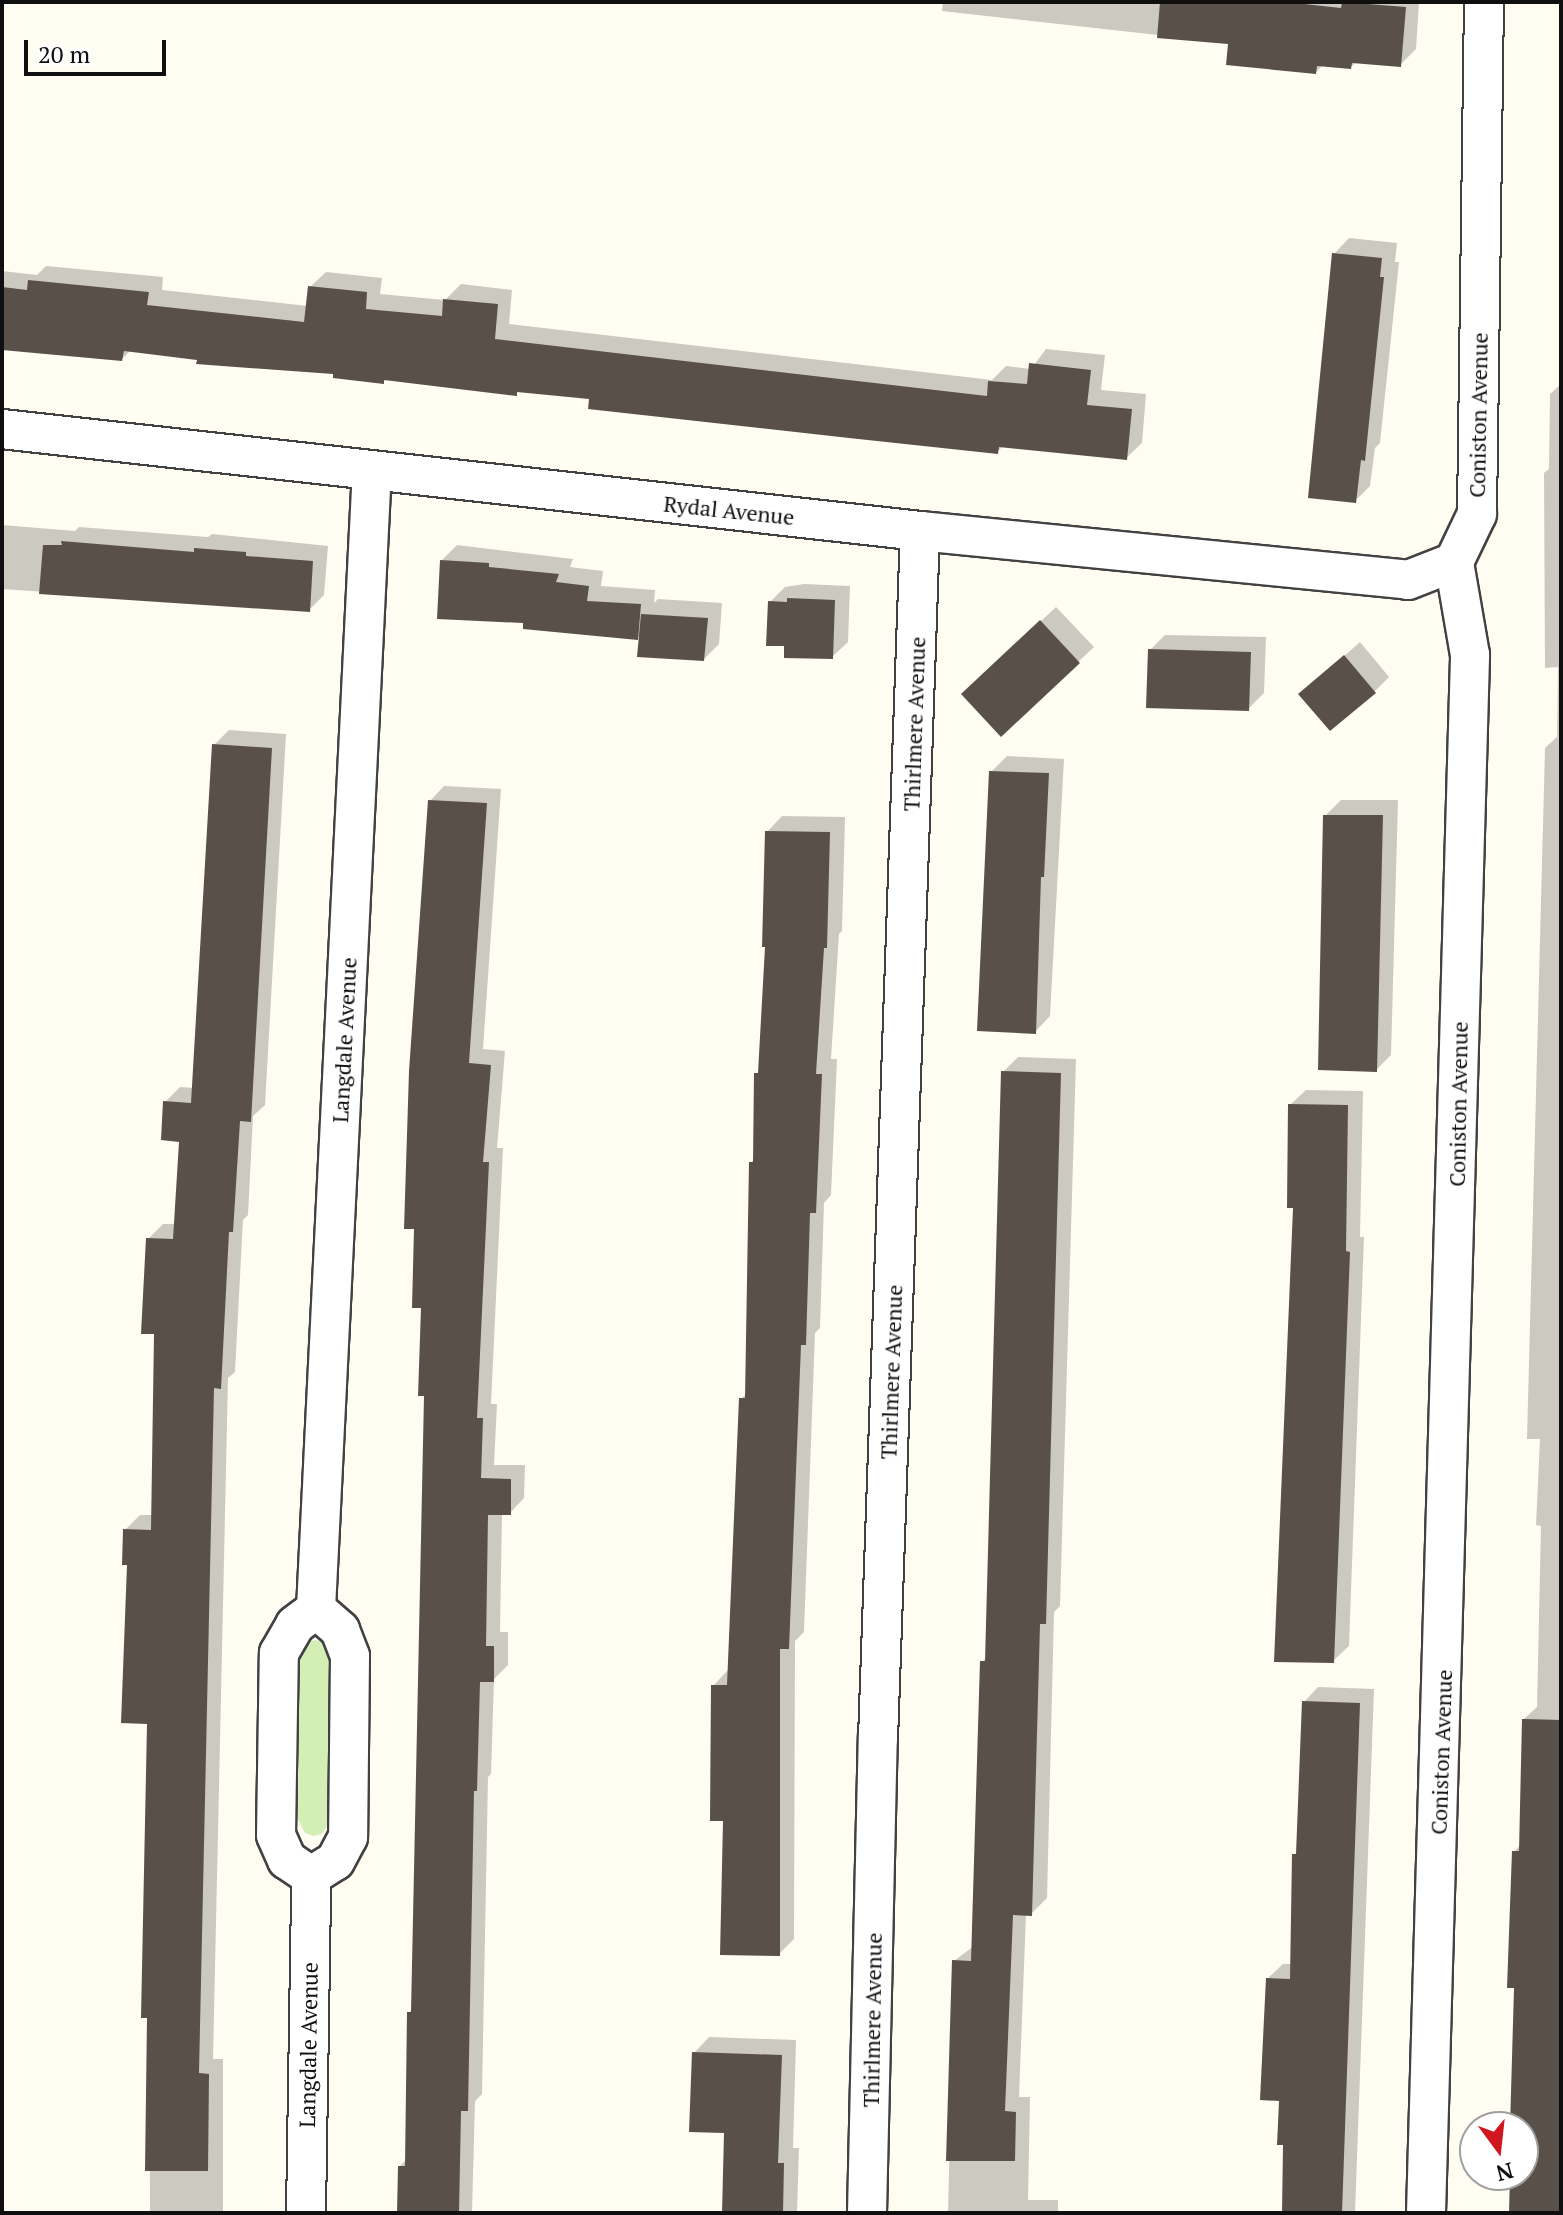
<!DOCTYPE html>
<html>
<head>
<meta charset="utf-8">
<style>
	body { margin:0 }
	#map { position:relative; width:1563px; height:2215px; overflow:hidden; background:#fffcf2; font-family:"PT Serif",serif }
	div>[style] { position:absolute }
	.green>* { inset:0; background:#d3efb6 }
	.shadow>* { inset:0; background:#0003 }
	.building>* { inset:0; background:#59504a }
	.roads { filter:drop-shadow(2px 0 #424242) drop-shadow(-2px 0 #424242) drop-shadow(0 2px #424242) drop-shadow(0 -2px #424242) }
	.minor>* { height:38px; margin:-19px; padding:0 19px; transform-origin:19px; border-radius:19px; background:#fff }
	span { translate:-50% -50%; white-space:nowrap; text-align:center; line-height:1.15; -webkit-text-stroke:8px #fff; paint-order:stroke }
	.street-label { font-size:22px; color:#0f0f0f }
	.frame { position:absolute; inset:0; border:4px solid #0f0f0f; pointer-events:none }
	.north { position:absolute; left:1459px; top:2111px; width:80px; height:80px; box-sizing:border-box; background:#fff; border:2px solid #9f9f9f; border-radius:50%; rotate:165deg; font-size:22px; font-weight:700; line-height:32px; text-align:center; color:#0f0f0f }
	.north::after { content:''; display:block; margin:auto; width:28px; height:36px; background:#d0161e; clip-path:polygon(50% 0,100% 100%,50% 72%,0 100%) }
	.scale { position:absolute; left:24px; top:40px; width:142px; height:36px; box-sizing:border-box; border:4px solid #0f0f0f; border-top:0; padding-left:10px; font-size:24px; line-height:28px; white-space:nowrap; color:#0f0f0f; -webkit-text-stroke:6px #fff; paint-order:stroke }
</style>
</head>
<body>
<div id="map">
	<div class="green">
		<div style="clip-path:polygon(315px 1640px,326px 1643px,332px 1651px,331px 1820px,322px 1834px,313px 1836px,305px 1833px,298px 1819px,299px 1654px,308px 1642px)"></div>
	</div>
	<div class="shadow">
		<div style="clip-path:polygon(943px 2px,1419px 2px,1416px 49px,1400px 65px,1357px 61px,1351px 67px,1323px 65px,1316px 72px,1230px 43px,942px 11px)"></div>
		<div style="clip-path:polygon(1349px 238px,1397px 243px,1395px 262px,1399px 262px,1380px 443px,1375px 448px,1370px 486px,1355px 501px,1334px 254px)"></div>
		<div style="clip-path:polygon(46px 266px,163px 277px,162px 290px,308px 306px,310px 287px,326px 272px,382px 278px,380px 294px,445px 300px,461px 284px,512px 290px,509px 324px,992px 380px,1006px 366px,1031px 369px,1046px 349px,1105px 355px,1101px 390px,1146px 394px,1142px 443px,1126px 458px,1004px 445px,997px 452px,592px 397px,520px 390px,516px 394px,387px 379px,383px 382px,335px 372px,131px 350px,122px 359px,2px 346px,2px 271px,37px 275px)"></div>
		<div style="clip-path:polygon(1561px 384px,1561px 2213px,1510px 2213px,1511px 2175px,1523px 2175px,1523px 2127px,1512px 2127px,1516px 1986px,1514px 1852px,1521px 1844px,1523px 1720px,1537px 1707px,1541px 1526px,1536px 1525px,1540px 1439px,1527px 1439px,1545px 748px,1557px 737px,1558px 667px,1545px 668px,1544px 473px,1549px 469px,1550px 394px)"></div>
		<div style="clip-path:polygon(2px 525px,75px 531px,79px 527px,208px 537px,212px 534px,328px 546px,324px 595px,309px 610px,2px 589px)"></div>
		<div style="clip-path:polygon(457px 545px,573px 559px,570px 567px,603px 571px,601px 586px,655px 590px,654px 603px,658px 599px,722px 603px,719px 644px,704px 659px,641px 635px,637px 638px,526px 621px,442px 560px)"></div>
		<div style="clip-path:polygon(804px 584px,850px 586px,848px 642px,832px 657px,770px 602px,785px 587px)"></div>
		<div style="clip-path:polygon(1056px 607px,1094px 647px,1001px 734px,979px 679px)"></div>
		<div style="clip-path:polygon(1165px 635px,1266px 637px,1264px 693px,1248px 709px,1150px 650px)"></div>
		<div style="clip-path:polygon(1360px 642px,1389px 677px,1374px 692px,1301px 694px)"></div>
		<div style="clip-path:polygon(229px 730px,286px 734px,265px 1105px,253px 1116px,248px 1215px,243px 1220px,235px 1372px,228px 1378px,213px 2059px,223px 2059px,223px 2213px,150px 2213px,149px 1722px,125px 1530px,140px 1515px,153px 1515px,156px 1332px,148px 1239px,163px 1224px,176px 1224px,181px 1140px,165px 1102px,180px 1087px,194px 1088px,214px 745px)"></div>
		<div style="clip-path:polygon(1007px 756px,1064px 759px,1050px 1016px,1035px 1032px,991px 772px)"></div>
		<div style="clip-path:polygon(444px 786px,501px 789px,483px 1049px,505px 1051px,497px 1148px,503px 1148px,491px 1404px,497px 1404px,494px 1465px,525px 1465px,524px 1498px,510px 1513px,502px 1513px,500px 1632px,508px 1632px,508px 1665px,494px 1679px,491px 1774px,488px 1777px,482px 2094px,475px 2101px,472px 2213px,399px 2213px,400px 2166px,407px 2159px,409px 2013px,413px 2008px,426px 1394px,430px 801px)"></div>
		<div style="clip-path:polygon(1341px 800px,1398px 800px,1391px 1055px,1376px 1070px,1325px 816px)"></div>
		<div style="clip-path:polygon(782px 816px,845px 817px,842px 931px,839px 934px,831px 1059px,837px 1059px,831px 1195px,824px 1203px,820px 1328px,815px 1333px,804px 1632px,795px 1641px,794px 1939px,779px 1954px,725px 1819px,713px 1686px,728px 1670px,741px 1399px,747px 1393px,751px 1163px,755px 1158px,756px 1074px,761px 1069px,767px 945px,767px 832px)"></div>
		<div style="clip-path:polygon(1018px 1057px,1076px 1059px,1060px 1606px,1054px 1612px,1047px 1898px,1031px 1914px,1026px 1914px,1019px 2097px,1030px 2097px,1028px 2200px,1058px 2200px,1058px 2213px,948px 2213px,954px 1961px,974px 1946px,982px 1662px,987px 1657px,1003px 1072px)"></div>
		<div style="clip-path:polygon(1306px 1090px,1363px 1091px,1360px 1237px,1364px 1237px,1349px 1646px,1333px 1661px,1295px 1206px,1290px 1105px)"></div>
		<div style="clip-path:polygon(1318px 1687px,1374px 1689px,1355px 2213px,1284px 2213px,1285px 2143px,1268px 1978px,1283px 1964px,1292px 1964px,1294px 1855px,1298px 1851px,1304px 1702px)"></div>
		<div style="clip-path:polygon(709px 2037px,796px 2040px,793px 2148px,799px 2148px,797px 2213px,724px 2213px,726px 2131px,694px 2053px)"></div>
	</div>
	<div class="building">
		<div style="clip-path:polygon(1160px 2px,1286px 2px,1341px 8px,1342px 2px,1406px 7px,1401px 67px,1352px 63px,1351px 69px,1317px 66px,1316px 74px,1226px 65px,1228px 44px,1157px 38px)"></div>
		<div style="clip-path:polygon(1332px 253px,1382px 258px,1380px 277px,1384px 277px,1365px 461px,1361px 460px,1356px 503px,1308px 498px)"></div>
		<div style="clip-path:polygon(28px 280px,149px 292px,147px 305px,304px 322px,308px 286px,367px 292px,366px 309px,442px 316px,443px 299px,498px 304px,495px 339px,987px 396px,988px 381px,1027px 384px,1029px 363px,1091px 370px,1087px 405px,1132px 409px,1127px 460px,999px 447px,998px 454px,849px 438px,588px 409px,589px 399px,517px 392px,517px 396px,384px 380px,384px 384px,333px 378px,333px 374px,196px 364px,197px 360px,124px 351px,122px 361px,2px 350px,2px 287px,27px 290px)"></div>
		<div style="clip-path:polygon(61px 541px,194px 552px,194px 548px,246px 552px,246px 556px,313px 561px,310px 612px,39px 594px,43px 545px,62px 545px)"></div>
		<div style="clip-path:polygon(440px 560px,489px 563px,489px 567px,559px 574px,556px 582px,589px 586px,587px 601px,641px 604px,638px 640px,523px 629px,523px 623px,437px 619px)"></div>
		<div style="clip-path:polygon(787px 598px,835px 600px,833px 659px,784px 658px,784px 646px,766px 646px,768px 601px,787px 602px)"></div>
		<div style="clip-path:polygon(641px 614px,708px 618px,704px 661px,637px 657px)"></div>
		<div style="clip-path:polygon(1040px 620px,1080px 663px,1001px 737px,961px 694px)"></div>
		<div style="clip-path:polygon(1148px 649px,1251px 652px,1249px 711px,1146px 708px)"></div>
		<div style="clip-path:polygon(1344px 655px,1376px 693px,1330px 731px,1298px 694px)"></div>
		<div style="clip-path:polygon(212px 744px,272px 748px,251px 1122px,240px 1121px,233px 1232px,229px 1232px,221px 1389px,214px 1388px,199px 2073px,209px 2074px,208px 2171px,145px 2171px,147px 2018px,141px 2018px,147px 1724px,121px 1723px,127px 1565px,122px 1565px,123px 1529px,151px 1530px,154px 1334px,141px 1334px,146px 1238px,173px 1239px,179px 1142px,161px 1140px,163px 1101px,191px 1103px)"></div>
		<div style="clip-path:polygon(989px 771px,1049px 773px,1044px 877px,1041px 877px,1036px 1034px,977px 1031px)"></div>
		<div style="clip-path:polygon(428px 800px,487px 803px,469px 1063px,491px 1065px,483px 1162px,489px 1162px,477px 1418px,483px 1418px,481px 1478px,511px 1479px,511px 1515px,488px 1515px,486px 1646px,494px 1646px,494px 1682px,480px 1682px,477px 1791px,474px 1791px,468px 2111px,461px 2111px,459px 2213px,397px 2213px,398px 2166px,405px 2166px,407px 2012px,411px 2012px,424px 1396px,418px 1396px,421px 1308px,412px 1308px,414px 1229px,404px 1229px,409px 1071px)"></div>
		<div style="clip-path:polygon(1323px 815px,1383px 815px,1377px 1072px,1318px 1070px)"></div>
		<div style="clip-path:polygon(765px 831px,830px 832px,827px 948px,824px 948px,816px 1074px,822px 1074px,816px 1213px,810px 1213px,806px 1345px,801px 1345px,789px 1649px,780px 1649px,780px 1956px,720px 1955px,723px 1821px,710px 1821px,711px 1685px,727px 1685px,739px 1398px,745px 1398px,749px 1162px,753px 1162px,754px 1073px,758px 1073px,765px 947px,762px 947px)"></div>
		<div style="clip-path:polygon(1001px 1071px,1061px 1073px,1046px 1624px,1040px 1624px,1032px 1916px,1013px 1915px,1005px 2111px,1016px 2112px,1015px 2161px,946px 2161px,952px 1960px,971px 1961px,980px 1661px,985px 1661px)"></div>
		<div style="clip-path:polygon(1288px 1104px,1348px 1105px,1346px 1251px,1350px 1252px,1334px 1663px,1274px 1662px,1293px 1208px,1287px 1208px)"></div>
		<div style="clip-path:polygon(1302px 1701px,1360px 1703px,1342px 2213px,1282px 2213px,1283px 2145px,1277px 2145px,1279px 2101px,1260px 2100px,1266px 1978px,1290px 1979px,1292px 1854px,1296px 1854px)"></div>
		<div style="clip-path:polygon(1522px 1719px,1561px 1720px,1559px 2213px,1509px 2213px,1510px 2175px,1523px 2175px,1523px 2127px,1510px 2127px,1514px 1988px,1507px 1988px,1512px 1851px,1519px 1851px)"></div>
		<div style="clip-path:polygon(692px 2052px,782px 2055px,778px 2163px,784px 2163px,783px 2213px,722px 2213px,724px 2133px,689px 2132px)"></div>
	</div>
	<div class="roads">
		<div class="minor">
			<div style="left:2px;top:429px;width:924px;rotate:6.34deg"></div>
			<div style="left:920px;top:531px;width:490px;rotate:5.7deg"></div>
			<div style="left:1408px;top:580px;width:49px;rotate:-21.4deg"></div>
			<div style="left:316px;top:1609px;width:1140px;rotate:-87.19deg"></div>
			<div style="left:316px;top:1609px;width:32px;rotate:41deg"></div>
			<div style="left:340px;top:1630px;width:28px;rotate:69deg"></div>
			<div style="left:350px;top:1656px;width:181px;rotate:90.6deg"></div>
			<div style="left:348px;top:1837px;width:27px;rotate:118deg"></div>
			<div style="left:335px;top:1861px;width:28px;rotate:148deg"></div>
			<div style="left:311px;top:1876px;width:29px;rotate:-146deg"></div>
			<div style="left:287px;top:1860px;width:27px;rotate:-114deg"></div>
			<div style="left:276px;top:1835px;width:182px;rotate:-89.1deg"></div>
			<div style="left:279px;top:1653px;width:32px;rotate:-60deg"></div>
			<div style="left:295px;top:1625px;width:26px;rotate:-37deg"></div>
			<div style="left:306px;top:2213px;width:337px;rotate:-89.1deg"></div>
			<div style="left:867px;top:2213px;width:474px;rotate:-88.7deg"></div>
			<div style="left:878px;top:1739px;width:1209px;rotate:-88.01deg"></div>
			<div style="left:1426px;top:2213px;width:1559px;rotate:-88.38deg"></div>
			<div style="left:1470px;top:655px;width:94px;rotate:-99.8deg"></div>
			<div style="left:1454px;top:562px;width:53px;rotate:-64.4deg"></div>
			<div style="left:1477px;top:514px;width:512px;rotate:-89.22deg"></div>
		</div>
	</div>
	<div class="street-label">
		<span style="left:1478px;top:415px;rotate:-89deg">Coniston Avenue</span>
		<span style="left:729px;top:510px;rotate:6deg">Rydal Avenue</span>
		<span style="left:914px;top:724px;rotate:-88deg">Thirlmere Avenue</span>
		<span style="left:344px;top:1040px;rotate:-87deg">Langdale Avenue</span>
		<span style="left:1458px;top:1104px;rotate:-89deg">Coniston Avenue</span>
		<span style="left:891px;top:1372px;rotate:-88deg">Thirlmere Avenue</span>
		<span style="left:1441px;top:1752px;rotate:-88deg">Coniston Avenue</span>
		<span style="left:872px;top:2020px;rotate:-89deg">Thirlmere Avenue</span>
		<span style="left:308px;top:2045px;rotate:-89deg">Langdale Avenue</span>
	</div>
	<div class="frame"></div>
	<div class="north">N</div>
	<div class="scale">20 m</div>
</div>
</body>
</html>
